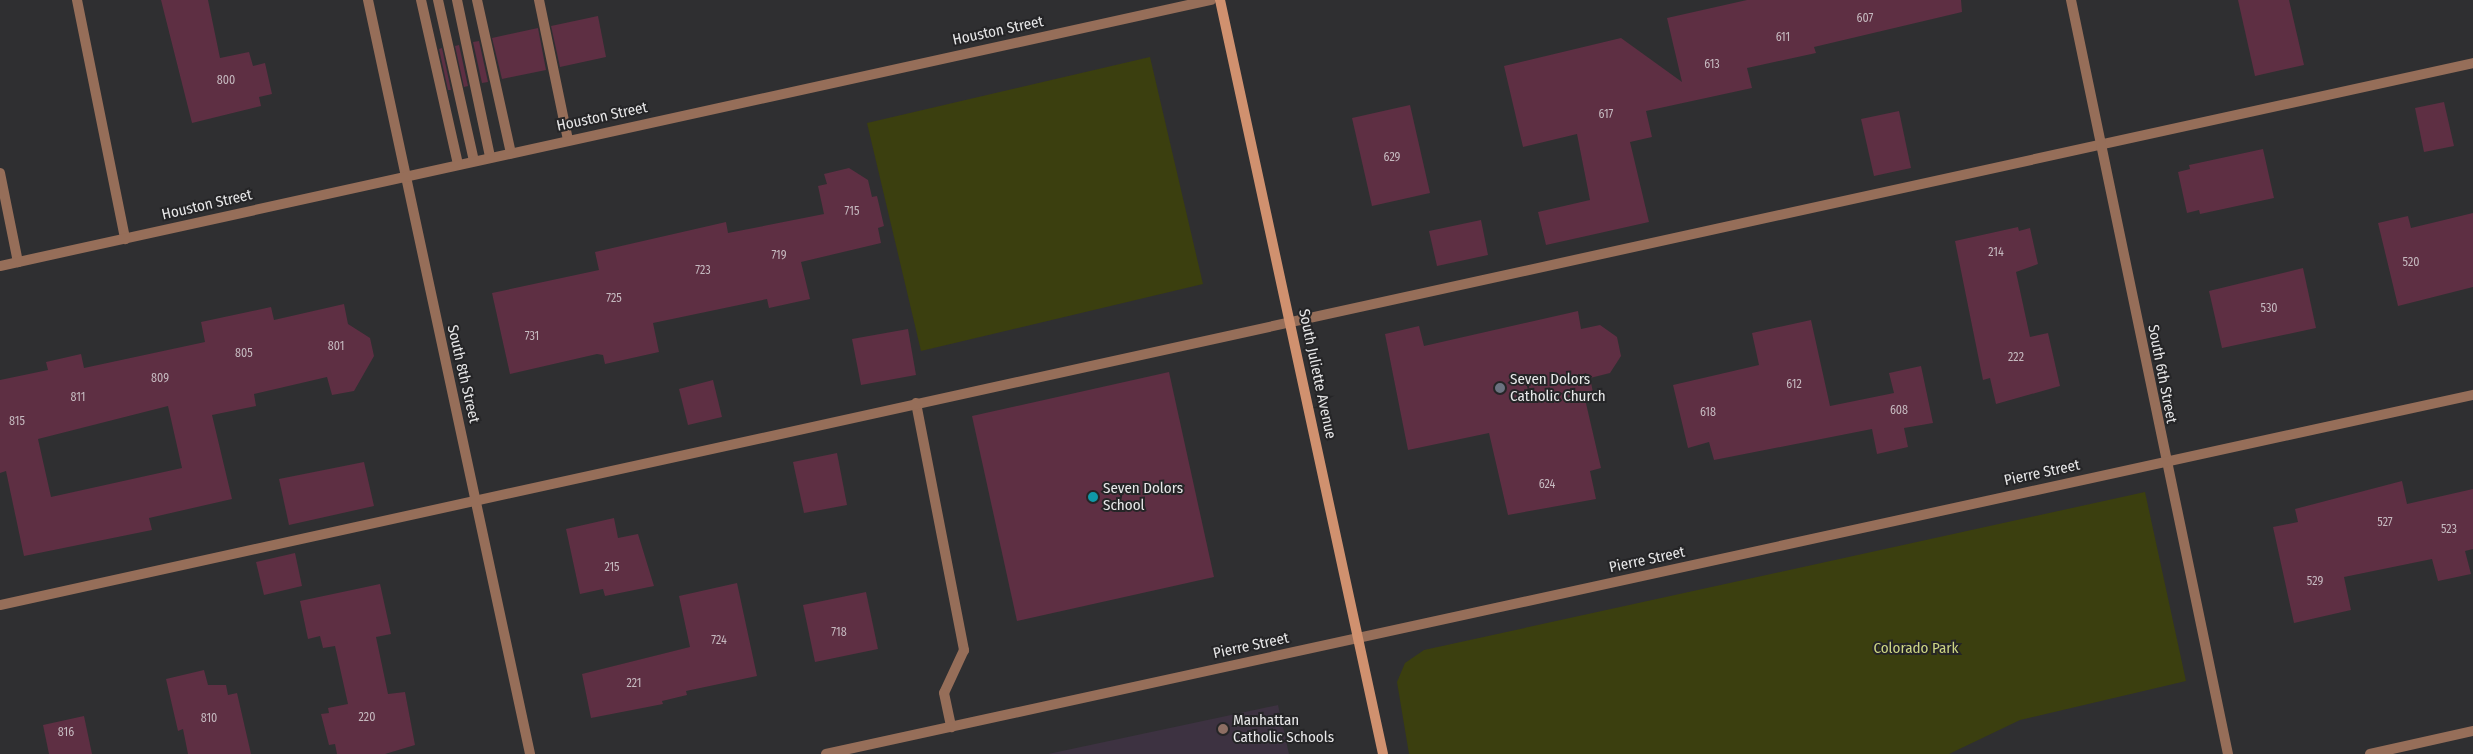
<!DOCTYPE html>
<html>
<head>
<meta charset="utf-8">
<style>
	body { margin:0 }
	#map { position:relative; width:2473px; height:754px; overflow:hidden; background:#2f2f31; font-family:"Fira Sans Condensed",sans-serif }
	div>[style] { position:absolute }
	.education>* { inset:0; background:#3d3241 }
	.green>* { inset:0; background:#3b3f0f }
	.building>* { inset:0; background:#5e2f43 }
	.lane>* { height:10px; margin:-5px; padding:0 5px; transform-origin:5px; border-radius:5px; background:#966e59 }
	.street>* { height:10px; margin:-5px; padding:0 5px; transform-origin:5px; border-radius:5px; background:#966e59 }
	.secondary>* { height:10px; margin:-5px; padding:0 5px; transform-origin:5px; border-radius:5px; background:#d0916f }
	.dots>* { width:14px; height:14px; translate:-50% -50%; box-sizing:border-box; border:2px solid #252527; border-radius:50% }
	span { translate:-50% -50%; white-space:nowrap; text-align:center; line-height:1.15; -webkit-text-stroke:4px #252527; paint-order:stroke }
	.number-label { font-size:12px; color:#c5b9bf }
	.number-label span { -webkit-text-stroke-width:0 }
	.street-label { font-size:15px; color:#e7e7e8 }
	.poi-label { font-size:15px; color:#e7e7e8 }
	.left { translate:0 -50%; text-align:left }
	.park-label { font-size:15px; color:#cdd585 }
</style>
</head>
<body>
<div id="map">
	<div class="education">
		<div style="clip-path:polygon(1278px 705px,1289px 754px,1048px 754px)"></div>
	</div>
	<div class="green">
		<div style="clip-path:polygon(1150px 57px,1203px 284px,921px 351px,867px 123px)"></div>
		<div style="clip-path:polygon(2145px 492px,2186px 681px,2020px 720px,1949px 754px,1409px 754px,1397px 682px,1405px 663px,1424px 650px)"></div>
	</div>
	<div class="building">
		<div style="clip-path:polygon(161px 0,208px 0,220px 58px,249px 52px,253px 66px,265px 63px,272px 94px,259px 97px,261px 106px,192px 123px)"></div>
		<div style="clip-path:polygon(1747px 0,1961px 0,1962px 12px,1814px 47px,1816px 53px,1747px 68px,1752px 88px,1646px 111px,1652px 137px,1630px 142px,1649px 222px,1546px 245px,1538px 212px,1590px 200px,1577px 134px,1523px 147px,1504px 66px,1621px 38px,1682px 82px,1667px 18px)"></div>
		<div style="clip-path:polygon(2238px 0,2289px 0,2304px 65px,2255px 76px)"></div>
		<div style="clip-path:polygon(598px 16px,606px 57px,560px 67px,551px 26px)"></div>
		<div style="clip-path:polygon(538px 28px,546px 70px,502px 79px,492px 38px)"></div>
		<div style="clip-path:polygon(479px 41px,488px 82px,482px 83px,473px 42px)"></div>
		<div style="clip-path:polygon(459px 45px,468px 86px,464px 87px,455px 46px)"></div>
		<div style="clip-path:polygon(442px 48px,451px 90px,448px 90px,439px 49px)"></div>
		<div style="clip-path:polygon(2444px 102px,2454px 146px,2424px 152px,2415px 108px)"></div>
		<div style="clip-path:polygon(1410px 105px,1430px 193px,1372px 206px,1352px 118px)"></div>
		<div style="clip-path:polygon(1899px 111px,1911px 168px,1874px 176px,1861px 119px)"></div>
		<div style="clip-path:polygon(2263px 149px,2274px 198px,2200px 214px,2199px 210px,2187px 213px,2178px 172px,2190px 169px,2189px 165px)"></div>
		<div style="clip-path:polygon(849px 168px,868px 180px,872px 197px,877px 196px,884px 226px,878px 228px,881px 243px,801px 262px,810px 299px,769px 308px,767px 299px,653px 323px,659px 352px,605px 364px,603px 355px,597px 354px,510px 374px,492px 293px,599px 270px,595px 252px,726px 222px,728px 233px,824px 214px,818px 186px,827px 184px,824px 174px)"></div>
		<div style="clip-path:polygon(2473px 213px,2473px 287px,2398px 306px,2378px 223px,2408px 216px,2411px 228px)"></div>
		<div style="clip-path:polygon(1481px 220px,1488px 255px,1437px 266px,1429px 231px)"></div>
		<div style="clip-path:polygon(2018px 227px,2019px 231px,2030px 228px,2038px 264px,2016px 272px,2030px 337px,2048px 333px,2060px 386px,1996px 404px,1990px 378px,1983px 380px,1955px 241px)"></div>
		<div style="clip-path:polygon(2303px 268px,2316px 328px,2222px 348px,2209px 291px)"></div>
		<div style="clip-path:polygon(evenodd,344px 304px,348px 324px,370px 338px,374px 356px,354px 391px,332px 395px,327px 377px,254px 394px,256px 406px,212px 415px,232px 499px,149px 518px,152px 530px,24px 556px,6px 471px,0 473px,0 380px,48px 370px,46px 362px,81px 354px,84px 368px,205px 342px,201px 322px,271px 307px,274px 320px,344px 304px,168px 406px,182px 468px,51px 497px,38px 439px,168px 406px)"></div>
		<div style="clip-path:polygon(1578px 311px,1581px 329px,1600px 325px,1617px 337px,1621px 356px,1610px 373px,1590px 378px,1594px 397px,1585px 399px,1601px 468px,1590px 471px,1596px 499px,1508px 515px,1489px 433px,1408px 450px,1385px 334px,1419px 326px,1424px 346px)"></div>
		<div style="clip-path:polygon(1811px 320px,1830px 406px,1894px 393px,1889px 373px,1921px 366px,1933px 423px,1904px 428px,1908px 447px,1877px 454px,1872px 429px,1714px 460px,1709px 442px,1688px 448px,1673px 385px,1759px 365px,1752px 333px)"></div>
		<div style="clip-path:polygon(908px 329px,916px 375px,861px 385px,852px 339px)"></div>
		<div style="clip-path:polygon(1169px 372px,1214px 577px,1017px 621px,972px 416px)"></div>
		<div style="clip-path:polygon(713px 380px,722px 417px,688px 425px,679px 389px)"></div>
		<div style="clip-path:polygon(837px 453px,847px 505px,804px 513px,793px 462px)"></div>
		<div style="clip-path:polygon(364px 462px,374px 506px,289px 525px,279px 479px)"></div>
		<div style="clip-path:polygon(2402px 481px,2407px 504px,2473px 489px,2473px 549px,2465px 551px,2471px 574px,2438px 581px,2432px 559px,2344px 577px,2351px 610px,2294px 623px,2273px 527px,2298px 522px,2295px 509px)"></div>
		<div style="clip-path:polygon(614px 518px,618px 538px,638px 534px,654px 586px,605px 596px,603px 589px,580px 594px,566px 529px)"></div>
		<div style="clip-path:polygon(295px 553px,302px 586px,264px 595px,256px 562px)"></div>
		<div style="clip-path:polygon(737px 583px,757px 676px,686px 691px,687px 695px,662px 701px,663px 704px,591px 718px,582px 674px,690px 647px,679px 596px)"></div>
		<div style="clip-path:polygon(380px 584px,391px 634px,376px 637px,388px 694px,405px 692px,415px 745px,385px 754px,337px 754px,335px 744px,329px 745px,321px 714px,329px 713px,328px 708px,348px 704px,335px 646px,323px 648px,320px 636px,308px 639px,300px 601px)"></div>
		<div style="clip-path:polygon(866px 592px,878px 649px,815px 662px,803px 605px)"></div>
		<div style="clip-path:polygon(204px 670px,208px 685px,226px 685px,228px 695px,237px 693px,251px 754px,188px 754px,183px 729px,178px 731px,166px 679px)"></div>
		<div style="clip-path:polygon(84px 716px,92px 754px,49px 754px,43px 725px)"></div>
	</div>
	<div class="lane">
		<div style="left:77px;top:0;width:244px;rotate:78.6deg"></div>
		<div style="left:421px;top:0;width:168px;rotate:77.3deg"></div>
		<div style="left:438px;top:0;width:165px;rotate:77.4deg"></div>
		<div style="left:457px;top:0;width:160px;rotate:78.1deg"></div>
		<div style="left:477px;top:0;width:157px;rotate:77.5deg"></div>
		<div style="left:539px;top:0;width:143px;rotate:78.3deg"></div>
		<div style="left:0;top:173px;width:91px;rotate:78.6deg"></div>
		<div style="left:916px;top:403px;width:252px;rotate:79deg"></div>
		<div style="left:964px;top:650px;width:47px;rotate:114.9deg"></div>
		<div style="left:944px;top:693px;width:35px;rotate:78deg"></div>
		<div style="left:0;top:605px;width:2532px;rotate:-12.36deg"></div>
		<div style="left:2370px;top:754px;width:106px;rotate:-12.6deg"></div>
	</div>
	<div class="street">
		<div style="left:368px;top:0;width:771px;rotate:77.87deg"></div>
		<div style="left:2071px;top:0;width:770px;rotate:78.24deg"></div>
		<div style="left:0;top:266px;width:1240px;rotate:-12.39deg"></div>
		<div style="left:826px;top:754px;width:1686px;rotate:-12.3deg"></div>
	</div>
	<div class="secondary">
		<div style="left:1220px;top:0;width:771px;rotate:77.8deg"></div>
	</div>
	<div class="dots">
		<div style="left:1500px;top:388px;background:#6b7280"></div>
		<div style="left:1093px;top:497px;background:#0f9aa8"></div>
		<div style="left:1223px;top:729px;background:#8d6e63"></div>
	</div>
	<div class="number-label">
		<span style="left:1865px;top:19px">607</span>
		<span style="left:1783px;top:38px">611</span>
		<span style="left:1712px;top:65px">613</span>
		<span style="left:226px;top:81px">800</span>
		<span style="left:1606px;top:115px">617</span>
		<span style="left:1392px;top:158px">629</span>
		<span style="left:852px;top:212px">715</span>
		<span style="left:1996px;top:253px">214</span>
		<span style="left:779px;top:256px">719</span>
		<span style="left:2411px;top:263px">520</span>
		<span style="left:703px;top:271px">723</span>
		<span style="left:614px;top:299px">725</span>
		<span style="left:2269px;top:309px">530</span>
		<span style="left:532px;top:337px">731</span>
		<span style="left:336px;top:347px">801</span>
		<span style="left:244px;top:354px">805</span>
		<span style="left:2016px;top:358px">222</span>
		<span style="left:160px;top:379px">809</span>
		<span style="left:1794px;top:385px">612</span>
		<span style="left:78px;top:398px">811</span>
		<span style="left:1899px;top:411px">608</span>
		<span style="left:1708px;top:413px">618</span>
		<span style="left:17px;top:422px">815</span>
		<span style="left:1547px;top:485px">624</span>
		<span style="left:2385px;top:523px">527</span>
		<span style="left:2449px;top:530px">523</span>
		<span style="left:612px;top:568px">215</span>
		<span style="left:2315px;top:582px">529</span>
		<span style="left:839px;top:633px">718</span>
		<span style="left:719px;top:641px">724</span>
		<span style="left:634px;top:684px">221</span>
		<span style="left:367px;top:718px">220</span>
		<span style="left:209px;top:719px">810</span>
		<span style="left:66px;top:733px">816</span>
	</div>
	<div class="street-label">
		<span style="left:998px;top:31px;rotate:-12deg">Houston Street</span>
		<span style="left:602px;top:117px;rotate:-12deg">Houston Street</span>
		<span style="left:207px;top:205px;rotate:-13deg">Houston Street</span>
		<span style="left:463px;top:374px;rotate:77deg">South 8th Street</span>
		<span style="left:1317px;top:374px;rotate:78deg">South Juliette Avenue</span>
		<span style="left:2162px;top:374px;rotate:79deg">South 6th Street</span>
		<span style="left:2042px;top:473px;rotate:-12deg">Pierre Street</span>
		<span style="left:1647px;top:560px;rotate:-12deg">Pierre Street</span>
		<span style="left:1251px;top:646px;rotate:-12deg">Pierre Street</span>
	</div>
	<div class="poi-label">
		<span class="left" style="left:1510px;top:388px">Seven Dolors<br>Catholic Church</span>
		<span class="left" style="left:1103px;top:497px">Seven Dolors<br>School</span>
		<span class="left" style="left:1233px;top:729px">Manhattan<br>Catholic Schools</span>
	</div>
	<div class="park-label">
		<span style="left:1916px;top:649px">Colorado Park</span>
	</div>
</div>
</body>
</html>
